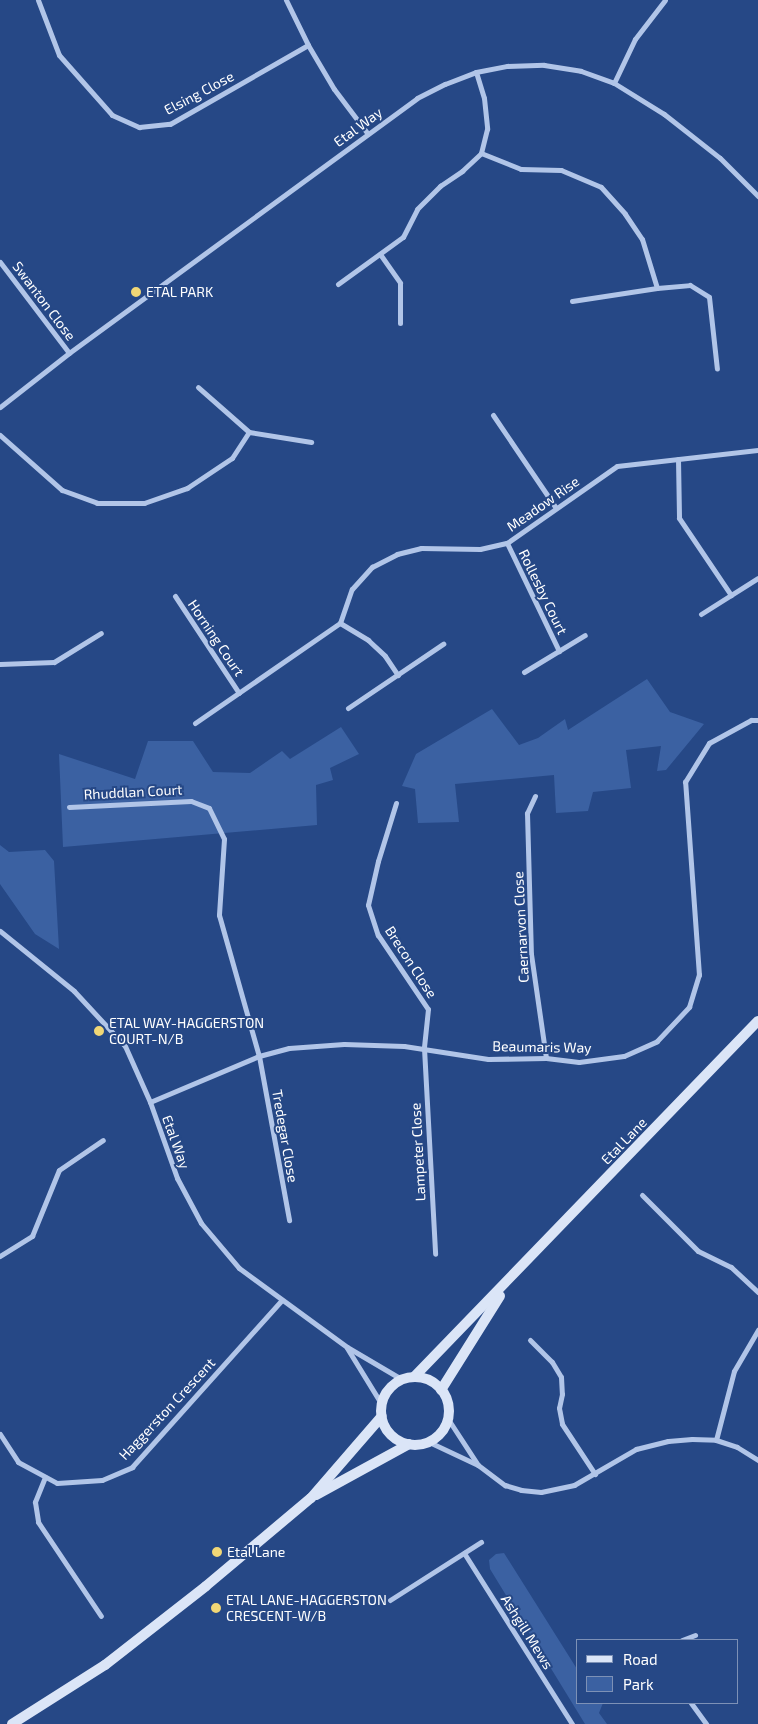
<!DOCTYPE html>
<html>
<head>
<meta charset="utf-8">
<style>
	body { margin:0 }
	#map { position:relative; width:758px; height:1724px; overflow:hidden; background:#264886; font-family:"Exo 2",sans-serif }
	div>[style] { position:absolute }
	.green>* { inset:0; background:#3b61a2 }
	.street>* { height:5px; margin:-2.5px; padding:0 2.5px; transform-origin:2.5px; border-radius:2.5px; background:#b1c5e8 }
	.secondary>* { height:10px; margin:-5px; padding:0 5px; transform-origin:5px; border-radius:5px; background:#dbe5f7 }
	.secondary>.ring { margin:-5px; padding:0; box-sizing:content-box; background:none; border:10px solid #dbe5f7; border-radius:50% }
	.dots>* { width:14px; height:14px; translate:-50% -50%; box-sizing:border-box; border:2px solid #264886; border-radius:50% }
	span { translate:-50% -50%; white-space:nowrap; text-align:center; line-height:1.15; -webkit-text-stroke:4px #264886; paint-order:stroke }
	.street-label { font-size:14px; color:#fff }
	.poi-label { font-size:14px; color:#fff }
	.left { translate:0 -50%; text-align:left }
	.legend { position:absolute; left:576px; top:1639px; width:162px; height:65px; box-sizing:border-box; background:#264886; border:1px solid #7d91b6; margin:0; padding:6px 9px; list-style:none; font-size:15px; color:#fff }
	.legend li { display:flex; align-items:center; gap:10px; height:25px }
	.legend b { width:25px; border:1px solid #7d91b6 }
</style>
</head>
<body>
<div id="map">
	<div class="green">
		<div style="clip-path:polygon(647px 679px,670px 712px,704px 724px,666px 770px,657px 771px,661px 746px,626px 750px,631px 788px,593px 792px,588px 811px,556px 813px,554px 775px,455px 784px,459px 822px,418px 823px,415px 789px,402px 786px,416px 754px,492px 709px,519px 745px,538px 738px,565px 719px,568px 730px)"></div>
		<div style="clip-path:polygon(341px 727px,359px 754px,330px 768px,333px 780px,316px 785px,317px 825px,63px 847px,59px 754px,135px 779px,148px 741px,193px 741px,213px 772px,250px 773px,282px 751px,290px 759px)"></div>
		<div style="clip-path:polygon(0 845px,9px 852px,45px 850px,54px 861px,59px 949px,35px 934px,0 884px)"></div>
		<div style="clip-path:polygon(504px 1553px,577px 1669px,577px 1703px,603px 1703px,599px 1713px,607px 1724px,585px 1724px,490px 1569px,489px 1560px,496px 1554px)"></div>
	</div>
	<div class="street">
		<div style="left:38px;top:0;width:59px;rotate:69.1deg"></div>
		<div style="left:59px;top:55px;width:80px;rotate:48.5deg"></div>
		<div style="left:112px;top:115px;width:30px;rotate:24deg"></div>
		<div style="left:139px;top:127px;width:31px;rotate:-6deg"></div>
		<div style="left:170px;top:124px;width:159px;rotate:-29.8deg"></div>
		<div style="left:286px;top:0;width:50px;rotate:63.9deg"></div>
		<div style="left:308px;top:45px;width:51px;rotate:59.4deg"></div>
		<div style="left:334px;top:89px;width:56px;rotate:52.9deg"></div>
		<div style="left:476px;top:72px;width:27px;rotate:73deg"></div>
		<div style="left:484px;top:98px;width:31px;rotate:84deg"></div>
		<div style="left:487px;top:129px;width:25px;rotate:104deg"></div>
		<div style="left:481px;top:153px;width:43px;rotate:21.8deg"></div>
		<div style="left:521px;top:169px;width:40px;rotate:1.4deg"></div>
		<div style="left:561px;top:170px;width:43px;rotate:23deg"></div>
		<div style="left:601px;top:187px;width:36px;rotate:48deg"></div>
		<div style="left:625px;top:214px;width:30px;rotate:56deg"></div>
		<div style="left:642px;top:239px;width:51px;rotate:73deg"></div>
		<div style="left:657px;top:288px;width:33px;rotate:-5deg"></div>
		<div style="left:690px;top:285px;width:22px;rotate:32deg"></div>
		<div style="left:709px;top:297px;width:72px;rotate:83.7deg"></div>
		<div style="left:614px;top:83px;width:49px;rotate:-64.5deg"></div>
		<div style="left:635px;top:39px;width:49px;rotate:-52.4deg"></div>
		<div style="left:380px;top:254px;width:35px;rotate:55deg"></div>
		<div style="left:400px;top:283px;width:40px;rotate:90deg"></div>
		<div style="left:0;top:262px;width:114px;rotate:52.8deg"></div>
		<div style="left:338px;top:284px;width:80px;rotate:-35.9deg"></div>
		<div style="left:403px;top:237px;width:31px;rotate:-63deg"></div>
		<div style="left:417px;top:209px;width:33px;rotate:-45deg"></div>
		<div style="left:440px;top:186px;width:27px;rotate:-34deg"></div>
		<div style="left:462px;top:171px;width:26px;rotate:-43deg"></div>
		<div style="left:572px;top:301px;width:86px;rotate:-8.7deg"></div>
		<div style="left:0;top:407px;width:88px;rotate:-38deg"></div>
		<div style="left:69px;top:353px;width:431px;rotate:-36.2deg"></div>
		<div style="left:417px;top:98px;width:31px;rotate:-27deg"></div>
		<div style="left:445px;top:84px;width:33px;rotate:-21deg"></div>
		<div style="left:476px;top:72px;width:32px;rotate:-11deg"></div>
		<div style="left:507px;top:66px;width:37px;rotate:-2deg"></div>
		<div style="left:544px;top:65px;width:37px;rotate:9deg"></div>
		<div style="left:581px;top:71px;width:35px;rotate:20deg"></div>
		<div style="left:614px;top:83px;width:59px;rotate:31.8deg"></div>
		<div style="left:664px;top:114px;width:71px;rotate:38.2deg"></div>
		<div style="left:720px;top:158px;width:54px;rotate:45deg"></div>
		<div style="left:493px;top:415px;width:112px;rotate:55.9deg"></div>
		<div style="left:249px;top:432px;width:63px;rotate:9.2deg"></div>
		<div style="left:0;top:435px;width:83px;rotate:41.6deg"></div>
		<div style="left:62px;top:490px;width:37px;rotate:20deg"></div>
		<div style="left:97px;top:503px;width:47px"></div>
		<div style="left:144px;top:503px;width:46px;rotate:-19.2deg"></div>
		<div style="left:187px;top:488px;width:54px;rotate:-33.7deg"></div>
		<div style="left:232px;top:458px;width:31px;rotate:-57deg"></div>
		<div style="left:249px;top:432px;width:68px;rotate:-138.6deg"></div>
		<div style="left:678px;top:459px;width:59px;rotate:89deg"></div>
		<div style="left:679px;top:518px;width:93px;rotate:56deg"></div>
		<div style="left:507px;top:543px;width:120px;rotate:64.3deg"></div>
		<div style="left:175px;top:596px;width:116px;rotate:56.6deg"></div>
		<div style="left:701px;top:614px;width:67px;rotate:-32.3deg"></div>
		<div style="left:340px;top:623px;width:33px;rotate:31deg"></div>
		<div style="left:368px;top:640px;width:23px;rotate:43deg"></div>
		<div style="left:385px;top:656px;width:23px;rotate:56deg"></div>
		<div style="left:0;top:664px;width:54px;rotate:-2.1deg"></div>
		<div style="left:54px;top:662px;width:55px;rotate:-31.7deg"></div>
		<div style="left:524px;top:672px;width:71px;rotate:-31.2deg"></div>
		<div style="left:348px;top:708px;width:115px;rotate:-34deg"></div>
		<div style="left:195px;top:723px;width:176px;rotate:-34.6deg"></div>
		<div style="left:340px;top:623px;width:36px;rotate:-71deg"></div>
		<div style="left:352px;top:589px;width:30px;rotate:-48deg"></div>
		<div style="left:372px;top:567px;width:28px;rotate:-27deg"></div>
		<div style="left:397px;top:554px;width:25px;rotate:-14deg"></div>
		<div style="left:421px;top:548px;width:59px;rotate:1deg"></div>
		<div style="left:480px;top:549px;width:28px;rotate:-13deg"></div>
		<div style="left:507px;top:543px;width:134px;rotate:-35deg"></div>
		<div style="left:617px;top:466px;width:142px;rotate:-6.5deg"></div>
		<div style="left:535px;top:796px;width:19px;rotate:115deg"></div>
		<div style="left:527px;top:813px;width:141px;rotate:88.4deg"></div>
		<div style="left:531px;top:954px;width:105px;rotate:81.8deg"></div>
		<div style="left:396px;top:803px;width:61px;rotate:107.2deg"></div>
		<div style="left:378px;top:861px;width:45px;rotate:102.8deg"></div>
		<div style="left:368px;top:905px;width:32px;rotate:72deg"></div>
		<div style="left:378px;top:935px;width:89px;rotate:56deg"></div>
		<div style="left:428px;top:1009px;width:39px;rotate:96deg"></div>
		<div style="left:424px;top:1048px;width:206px;rotate:86.9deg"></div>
		<div style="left:69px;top:807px;width:122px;rotate:-2.8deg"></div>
		<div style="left:191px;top:801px;width:19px;rotate:21deg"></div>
		<div style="left:209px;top:808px;width:34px;rotate:64deg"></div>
		<div style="left:224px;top:839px;width:76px;rotate:93.8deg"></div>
		<div style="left:219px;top:915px;width:147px;rotate:74.2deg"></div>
		<div style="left:259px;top:1056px;width:167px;rotate:79.6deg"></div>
		<div style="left:0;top:931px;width:95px;rotate:39deg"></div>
		<div style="left:74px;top:991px;width:75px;rotate:47.2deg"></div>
		<div style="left:125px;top:1046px;width:61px;rotate:65.9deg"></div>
		<div style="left:150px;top:1102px;width:81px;rotate:70.4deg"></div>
		<div style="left:177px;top:1178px;width:51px;rotate:61.9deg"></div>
		<div style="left:201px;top:1223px;width:59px;rotate:49.8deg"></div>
		<div style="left:239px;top:1268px;width:134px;rotate:36.2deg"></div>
		<div style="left:347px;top:1347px;width:65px;rotate:30.5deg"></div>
		<div style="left:150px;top:1102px;width:118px;rotate:-22.9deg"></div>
		<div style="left:259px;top:1056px;width:31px;rotate:-15deg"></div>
		<div style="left:289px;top:1048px;width:55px;rotate:-4.2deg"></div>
		<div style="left:344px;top:1044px;width:60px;rotate:1.9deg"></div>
		<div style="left:404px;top:1046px;width:85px;rotate:8.8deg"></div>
		<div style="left:488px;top:1059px;width:58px;rotate:-1deg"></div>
		<div style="left:546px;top:1058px;width:33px;rotate:7deg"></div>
		<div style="left:579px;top:1062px;width:45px;rotate:-7.6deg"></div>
		<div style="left:624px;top:1056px;width:36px;rotate:-24deg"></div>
		<div style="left:657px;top:1041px;width:47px;rotate:-46.7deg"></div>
		<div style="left:689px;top:1007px;width:34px;rotate:-73deg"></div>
		<div style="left:699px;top:975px;width:194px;rotate:-94.1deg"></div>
		<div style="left:685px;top:782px;width:46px;rotate:-58.4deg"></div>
		<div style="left:709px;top:743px;width:48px;rotate:-28.7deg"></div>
		<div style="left:751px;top:720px;width:7px"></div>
		<div style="left:642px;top:1195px;width:79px;rotate:45deg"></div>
		<div style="left:698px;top:1251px;width:37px;rotate:26deg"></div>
		<div style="left:731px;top:1267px;width:37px;rotate:43deg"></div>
		<div style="left:0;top:1256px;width:38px;rotate:-32deg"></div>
		<div style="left:32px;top:1236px;width:71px;rotate:-67.8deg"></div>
		<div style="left:59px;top:1170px;width:53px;rotate:-34.3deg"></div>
		<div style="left:530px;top:1340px;width:31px;rotate:45deg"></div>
		<div style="left:552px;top:1362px;width:17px;rotate:59deg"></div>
		<div style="left:561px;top:1377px;width:17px;rotate:87deg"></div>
		<div style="left:562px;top:1394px;width:14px;rotate:102deg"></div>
		<div style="left:559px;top:1408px;width:16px;rotate:79deg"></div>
		<div style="left:562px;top:1424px;width:60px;rotate:56.6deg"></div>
		<div style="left:347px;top:1348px;width:67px;rotate:58.4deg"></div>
		<div style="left:448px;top:1419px;width:55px;rotate:56.9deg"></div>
		<div style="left:478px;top:1465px;width:34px;rotate:37deg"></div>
		<div style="left:505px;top:1485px;width:17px;rotate:17deg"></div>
		<div style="left:521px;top:1490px;width:20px;rotate:6deg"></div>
		<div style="left:541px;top:1492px;width:34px;rotate:-12deg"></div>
		<div style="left:574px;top:1485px;width:72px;rotate:-30.1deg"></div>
		<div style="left:636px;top:1449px;width:33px;rotate:-14deg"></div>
		<div style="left:668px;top:1441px;width:24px;rotate:-5deg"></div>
		<div style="left:692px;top:1439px;width:24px;rotate:2deg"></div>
		<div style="left:716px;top:1440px;width:22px;rotate:18deg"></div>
		<div style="left:737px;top:1447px;width:25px;rotate:32deg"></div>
		<div style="left:0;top:1434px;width:33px;rotate:57deg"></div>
		<div style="left:18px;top:1462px;width:44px;rotate:28.3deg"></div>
		<div style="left:57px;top:1483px;width:45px;rotate:-3.8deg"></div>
		<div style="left:102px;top:1480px;width:33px;rotate:-23deg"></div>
		<div style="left:132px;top:1467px;width:224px;rotate:-48.1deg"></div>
		<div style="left:716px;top:1440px;width:71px;rotate:-75.4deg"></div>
		<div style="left:734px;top:1371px;width:48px;rotate:-59.7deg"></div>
		<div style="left:429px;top:1442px;width:54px;rotate:25.1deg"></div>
		<div style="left:45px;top:1477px;width:27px;rotate:112deg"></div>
		<div style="left:35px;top:1502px;width:20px;rotate:81deg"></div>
		<div style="left:38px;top:1522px;width:113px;rotate:56.2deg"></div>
		<div style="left:464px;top:1553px;width:202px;rotate:57.7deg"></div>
		<div style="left:390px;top:1600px;width:108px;rotate:-32.5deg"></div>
		<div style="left:682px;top:1640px;width:14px;rotate:-21deg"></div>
		<div style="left:691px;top:1703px;width:26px;rotate:54deg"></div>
	</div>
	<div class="secondary">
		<div style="left:414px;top:1377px;width:495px;rotate:-46deg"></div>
		<div class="ring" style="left:381px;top:1377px;width:58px;height:58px"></div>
		<div style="left:441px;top:1390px;width:111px;rotate:-57.9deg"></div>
		<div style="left:316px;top:1495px;width:106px;rotate:-28.7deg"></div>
		<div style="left:12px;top:1724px;width:110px;rotate:-32.4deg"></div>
		<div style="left:105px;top:1665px;width:128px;rotate:-38deg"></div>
		<div style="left:206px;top:1586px;width:137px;rotate:-40deg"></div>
		<div style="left:311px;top:1498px;width:108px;rotate:-49.1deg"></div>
	</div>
	<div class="dots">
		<div style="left:136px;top:292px;background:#f1d776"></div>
		<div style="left:99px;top:1031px;background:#f1d776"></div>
		<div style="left:217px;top:1552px;background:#f1d776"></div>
		<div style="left:216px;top:1608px;background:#f1d776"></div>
	</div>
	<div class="street-label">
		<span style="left:199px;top:93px;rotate:-28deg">Elsing Close</span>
		<span style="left:358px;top:127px;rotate:-36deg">Etal Way</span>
		<span style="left:44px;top:301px;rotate:53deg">Swanton Close</span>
		<span style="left:543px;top:504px;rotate:-35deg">Meadow Rise</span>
		<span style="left:543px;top:592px;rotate:64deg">Rollesby Court</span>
		<span style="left:216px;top:638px;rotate:56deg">Horning Court</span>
		<span style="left:133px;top:792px;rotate:-3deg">Rhuddlan Court</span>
		<span style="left:521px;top:927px;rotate:-93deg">Caernarvon Close</span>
		<span style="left:411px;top:962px;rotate:57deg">Brecon Close</span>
		<span style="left:542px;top:1047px;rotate:1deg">Beaumaris Way</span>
		<span style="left:285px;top:1136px;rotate:80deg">Tredegar Close</span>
		<span style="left:624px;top:1141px;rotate:-46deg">Etal Lane</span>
		<span style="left:176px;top:1142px;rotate:70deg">Etal Way</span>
		<span style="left:418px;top:1152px;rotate:-93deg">Lampeter Close</span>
		<span style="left:167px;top:1409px;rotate:-47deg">Haggerston Crescent</span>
		<span style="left:527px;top:1632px;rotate:58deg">Ashgill Mews</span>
	</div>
	<div class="poi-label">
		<span class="left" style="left:146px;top:292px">ETAL PARK</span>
		<span class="left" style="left:109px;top:1031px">ETAL WAY-HAGGERSTON<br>COURT-N/B</span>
		<span class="left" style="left:227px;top:1552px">Etal Lane</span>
		<span class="left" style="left:226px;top:1608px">ETAL LANE-HAGGERSTON<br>CRESCENT-W/B</span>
	</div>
	<ul class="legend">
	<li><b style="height:6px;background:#dbe5f7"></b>Road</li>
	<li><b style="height:14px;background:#3b61a2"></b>Park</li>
	</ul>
</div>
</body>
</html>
